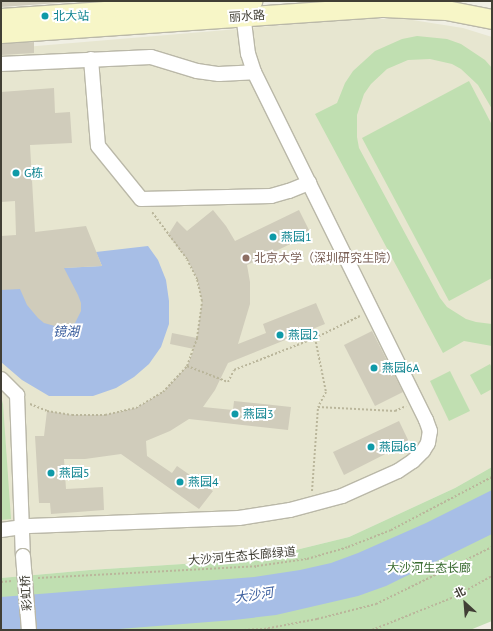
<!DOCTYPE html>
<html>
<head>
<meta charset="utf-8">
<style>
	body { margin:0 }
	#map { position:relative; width:493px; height:631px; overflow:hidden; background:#f0efe4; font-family:"PT Sans","Noto Sans SC",sans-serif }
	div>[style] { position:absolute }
	.education>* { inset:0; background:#e7e6d0 }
	.green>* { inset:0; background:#c0dfb1 }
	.water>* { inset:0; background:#a7bee6 }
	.building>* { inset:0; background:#d0ccbb }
	.path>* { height:2px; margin-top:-1px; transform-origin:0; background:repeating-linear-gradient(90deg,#bab69b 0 2px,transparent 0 4px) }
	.roads { filter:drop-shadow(1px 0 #bab8a8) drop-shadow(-1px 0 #bab8a8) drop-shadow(0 1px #bab8a8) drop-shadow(0 -1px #bab8a8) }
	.minor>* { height:14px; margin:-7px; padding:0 7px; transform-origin:7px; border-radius:7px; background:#fff }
	.secondary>* { height:19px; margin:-9.5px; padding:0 9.5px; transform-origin:9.5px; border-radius:9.5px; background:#f7f6c7 }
	.bridges { filter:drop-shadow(1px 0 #bab8a8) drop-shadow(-1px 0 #bab8a8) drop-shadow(0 1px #bab8a8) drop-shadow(0 -1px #bab8a8) }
	.minor-bridge>* { height:14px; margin:-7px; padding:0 7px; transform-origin:7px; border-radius:7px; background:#fff }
	.dots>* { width:11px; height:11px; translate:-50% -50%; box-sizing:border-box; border:2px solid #fff; border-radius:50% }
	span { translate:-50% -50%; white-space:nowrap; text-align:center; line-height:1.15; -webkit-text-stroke:4px #fff; paint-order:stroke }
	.culture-label { font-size:12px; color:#0d838f }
	.left { translate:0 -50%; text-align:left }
	.street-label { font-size:12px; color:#413f35 }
	.education-label { font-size:12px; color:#785e54 }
	.park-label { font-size:12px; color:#396b30 }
	.water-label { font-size:13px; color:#3c5f9e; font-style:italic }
	.frame { position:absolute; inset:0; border:2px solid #413f35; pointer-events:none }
	.north { position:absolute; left:445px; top:583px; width:40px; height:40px; -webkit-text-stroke:3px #fff; paint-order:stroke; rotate:334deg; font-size:11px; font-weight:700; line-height:16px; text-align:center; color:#413f35 }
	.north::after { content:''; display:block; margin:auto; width:14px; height:18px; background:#413f35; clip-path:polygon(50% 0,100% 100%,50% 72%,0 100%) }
</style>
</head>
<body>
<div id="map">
	<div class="education">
		<div style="clip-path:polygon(356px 19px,406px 19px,463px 28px,492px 37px,492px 467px,455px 488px,349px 537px,259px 559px,90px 570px,1px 578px,1px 49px)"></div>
	</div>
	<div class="green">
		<div style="clip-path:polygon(417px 36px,447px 39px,461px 44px,485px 60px,492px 68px,492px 109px,478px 85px,461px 69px,452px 64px,430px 59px,408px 60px,387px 69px,371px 84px,364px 94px,357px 115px,357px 137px,359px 148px,440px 298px,447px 307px,466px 319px,476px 322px,492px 324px,492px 346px,464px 341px,443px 353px,315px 114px,337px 103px,345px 83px,353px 71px,375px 51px,402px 39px)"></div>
		<div style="clip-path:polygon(469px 81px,492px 125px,492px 278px,449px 301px,362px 138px)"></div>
		<div style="clip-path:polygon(490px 364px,492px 368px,492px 389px,481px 395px,470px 375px)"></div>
		<div style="clip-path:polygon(450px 371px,470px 411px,449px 421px,430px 381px)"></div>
		<div style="clip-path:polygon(1px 397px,3px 404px,11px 519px,1px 520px)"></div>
		<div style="clip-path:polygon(492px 467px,492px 621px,470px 630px,1px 630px,1px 578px,90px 570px,259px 559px,349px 537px,455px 488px)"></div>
	</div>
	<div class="water">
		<div style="clip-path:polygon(148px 246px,158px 260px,166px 280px,169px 301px,169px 324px,161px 347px,149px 364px,134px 377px,116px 388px,93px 396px,49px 396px,22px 380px,1px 362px,1px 271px,102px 266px,96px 252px)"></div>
		<div style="clip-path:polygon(492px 490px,492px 534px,386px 586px,358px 596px,276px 615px,234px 620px,106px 630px,1px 630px,1px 597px,254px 577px,300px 570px,331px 563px,358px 553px,426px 523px)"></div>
	</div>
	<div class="building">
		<div style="clip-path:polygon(1px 1px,88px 1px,1px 7px)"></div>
		<div style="clip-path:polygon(34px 42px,34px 53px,1px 55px,1px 44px)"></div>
		<div style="clip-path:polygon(54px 88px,55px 113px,70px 112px,72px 143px,30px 145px,35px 232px,86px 226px,102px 266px,64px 268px,78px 295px,81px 303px,81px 311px,75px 323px,62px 328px,44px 323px,38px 318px,27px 305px,20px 289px,1px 290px,1px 236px,16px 235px,15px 201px,1px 202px,1px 92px)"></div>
		<div style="clip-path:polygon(213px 210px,226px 226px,235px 241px,299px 210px,311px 234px,247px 265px,250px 282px,250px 304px,238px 344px,266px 333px,263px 324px,316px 303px,325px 324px,228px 363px,215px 390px,203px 407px,233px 410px,234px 401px,291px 407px,288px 430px,189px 419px,170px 431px,146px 441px,147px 456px,172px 473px,177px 466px,213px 491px,199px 509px,121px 454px,85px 459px,64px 459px,66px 489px,103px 487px,104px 510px,51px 514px,50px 503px,39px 503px,35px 436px,44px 436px,47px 411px,72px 415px,105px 415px,136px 408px,163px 392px,187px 366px,194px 349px,170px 344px,172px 333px,197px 338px,202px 301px,197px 279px,187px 259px,168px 235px,177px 221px,187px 231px)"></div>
		<div style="clip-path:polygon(372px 331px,403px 392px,375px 406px,344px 345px)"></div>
		<div style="clip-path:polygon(399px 421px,409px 442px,344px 475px,333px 452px)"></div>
	</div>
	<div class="path">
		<div style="left:315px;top:338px;width:55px;rotate:78.5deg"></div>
		<div style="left:326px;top:392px;width:17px;rotate:118deg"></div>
		<div style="left:187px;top:366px;width:44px;rotate:21.3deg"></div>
		<div style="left:228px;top:382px;width:13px;rotate:-63deg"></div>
		<div style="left:234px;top:370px;width:87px;rotate:-21.6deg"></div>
		<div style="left:315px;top:338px;width:50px;rotate:-26.1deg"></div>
		<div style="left:30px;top:404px;width:18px;rotate:22deg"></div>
		<div style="left:47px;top:411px;width:25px;rotate:9deg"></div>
		<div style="left:72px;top:415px;width:33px"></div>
		<div style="left:105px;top:415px;width:32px;rotate:-13deg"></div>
		<div style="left:136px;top:408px;width:31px;rotate:-31deg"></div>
		<div style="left:163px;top:392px;width:35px;rotate:-47deg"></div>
		<div style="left:187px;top:366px;width:30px;rotate:-70deg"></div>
		<div style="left:197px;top:338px;width:37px;rotate:-82deg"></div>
		<div style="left:202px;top:301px;width:23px;rotate:-103deg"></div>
		<div style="left:197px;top:279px;width:22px;rotate:-117deg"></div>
		<div style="left:187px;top:259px;width:59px;rotate:-126.7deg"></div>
		<div style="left:312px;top:491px;width:84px;rotate:-85.9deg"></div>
		<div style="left:318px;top:407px;width:77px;rotate:3deg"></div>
		<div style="left:395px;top:411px;width:12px;rotate:-24deg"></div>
		<div style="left:38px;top:578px;width:219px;rotate:-3.1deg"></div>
		<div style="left:257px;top:566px;width:50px;rotate:-8deg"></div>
		<div style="left:307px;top:559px;width:43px;rotate:-16.3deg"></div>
		<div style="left:348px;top:547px;width:46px;rotate:-21.6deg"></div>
		<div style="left:391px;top:530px;width:114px;rotate:-27.7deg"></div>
		<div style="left:1px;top:582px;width:11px;rotate:-5deg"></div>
		<div style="left:267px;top:629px;width:6px;rotate:9deg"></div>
		<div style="left:244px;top:630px;width:20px;rotate:-3deg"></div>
		<div style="left:264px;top:629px;width:54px;rotate:-10.7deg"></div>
		<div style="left:317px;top:619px;width:61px;rotate:-14.3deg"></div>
		<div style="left:376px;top:604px;width:129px;rotate:-26.2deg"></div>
		<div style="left:372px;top:630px;width:88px;rotate:-21.9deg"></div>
		<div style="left:454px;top:597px;width:43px;rotate:-28.9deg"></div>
	</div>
	<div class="roads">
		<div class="minor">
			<div style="left:91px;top:59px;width:87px;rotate:85.4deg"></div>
			<div style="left:98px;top:146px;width:68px;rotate:50.9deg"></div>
			<div style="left:141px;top:199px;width:130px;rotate:-1.3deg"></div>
			<div style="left:271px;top:196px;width:19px;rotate:-16deg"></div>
			<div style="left:289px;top:191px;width:22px;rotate:-22deg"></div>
			<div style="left:1px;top:64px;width:150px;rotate:-2.7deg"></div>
			<div style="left:151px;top:57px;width:48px;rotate:16.9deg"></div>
			<div style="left:197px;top:71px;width:22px;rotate:8deg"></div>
			<div style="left:219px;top:74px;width:35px;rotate:-3deg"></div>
			<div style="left:1px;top:379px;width:23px;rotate:45deg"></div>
			<div style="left:17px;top:395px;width:161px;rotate:87.9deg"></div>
			<div style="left:1px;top:530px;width:28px;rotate:-8deg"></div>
			<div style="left:29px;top:526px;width:210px;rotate:-2.2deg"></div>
			<div style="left:239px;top:518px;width:52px;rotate:-8.9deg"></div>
			<div style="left:290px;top:510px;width:54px;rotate:-15.1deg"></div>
			<div style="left:342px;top:496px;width:61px;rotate:-24.1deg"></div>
			<div style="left:398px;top:471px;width:18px;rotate:-34deg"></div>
			<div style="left:413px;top:461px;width:14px;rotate:-45deg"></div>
			<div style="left:423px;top:451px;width:9px;rotate:-58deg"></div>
			<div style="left:428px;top:443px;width:12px;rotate:-81deg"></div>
			<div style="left:430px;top:431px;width:12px;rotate:-110deg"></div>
			<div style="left:426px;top:420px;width:388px;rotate:-116.3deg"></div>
			<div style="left:254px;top:72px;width:19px;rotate:-108deg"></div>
			<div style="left:248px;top:54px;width:38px;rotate:-97deg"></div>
		</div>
		<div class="secondary">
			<div style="left:1px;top:18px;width:252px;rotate:-3.9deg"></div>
			<div style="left:1px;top:33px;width:384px;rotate:-3.9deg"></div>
			<div style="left:384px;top:7px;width:62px;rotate:2.8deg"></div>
			<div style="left:446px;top:10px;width:47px;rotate:11.1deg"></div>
		</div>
	</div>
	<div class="bridges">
		<div class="minor-bridge">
			<div style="left:23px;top:556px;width:74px;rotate:85.4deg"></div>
		</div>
	</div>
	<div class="dots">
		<div style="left:45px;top:16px;background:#0f9aa8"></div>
		<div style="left:16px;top:173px;background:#0f9aa8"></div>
		<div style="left:273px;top:237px;background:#0f9aa8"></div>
		<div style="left:246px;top:258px;background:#8d6e63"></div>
		<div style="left:280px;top:335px;background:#0f9aa8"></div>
		<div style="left:374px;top:368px;background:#0f9aa8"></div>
		<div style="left:235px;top:414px;background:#0f9aa8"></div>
		<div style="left:371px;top:447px;background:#0f9aa8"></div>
		<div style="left:51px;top:473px;background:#0f9aa8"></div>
		<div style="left:180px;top:482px;background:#0f9aa8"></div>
	</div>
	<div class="culture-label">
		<span class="left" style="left:53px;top:16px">北大站</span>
		<span class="left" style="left:24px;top:173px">G栋</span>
		<span class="left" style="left:281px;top:237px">燕园1</span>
		<span class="left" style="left:288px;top:335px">燕园2</span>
		<span class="left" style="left:382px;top:368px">燕园6A</span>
		<span class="left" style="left:243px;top:414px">燕园3</span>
		<span class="left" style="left:379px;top:447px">燕园6B</span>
		<span class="left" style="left:59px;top:473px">燕园5</span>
		<span class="left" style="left:188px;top:482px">燕园4</span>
	</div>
	<div class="street-label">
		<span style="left:247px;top:16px;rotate:-4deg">丽水路</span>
		<span style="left:242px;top:556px;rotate:-5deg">大沙河生态长廊绿道</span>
		<span style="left:26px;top:593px;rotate:-94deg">彩虹桥</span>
	</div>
	<div class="education-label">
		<span class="left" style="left:254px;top:258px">北京大学（深圳研究生院）</span>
	</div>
	<div class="park-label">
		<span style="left:429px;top:568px">大沙河生态长廊</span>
	</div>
	<div class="water-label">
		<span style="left:66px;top:332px">镜湖</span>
		<span style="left:254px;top:596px;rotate:-9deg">大沙河</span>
	</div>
	<div class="frame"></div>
	<div class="north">北</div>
</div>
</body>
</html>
